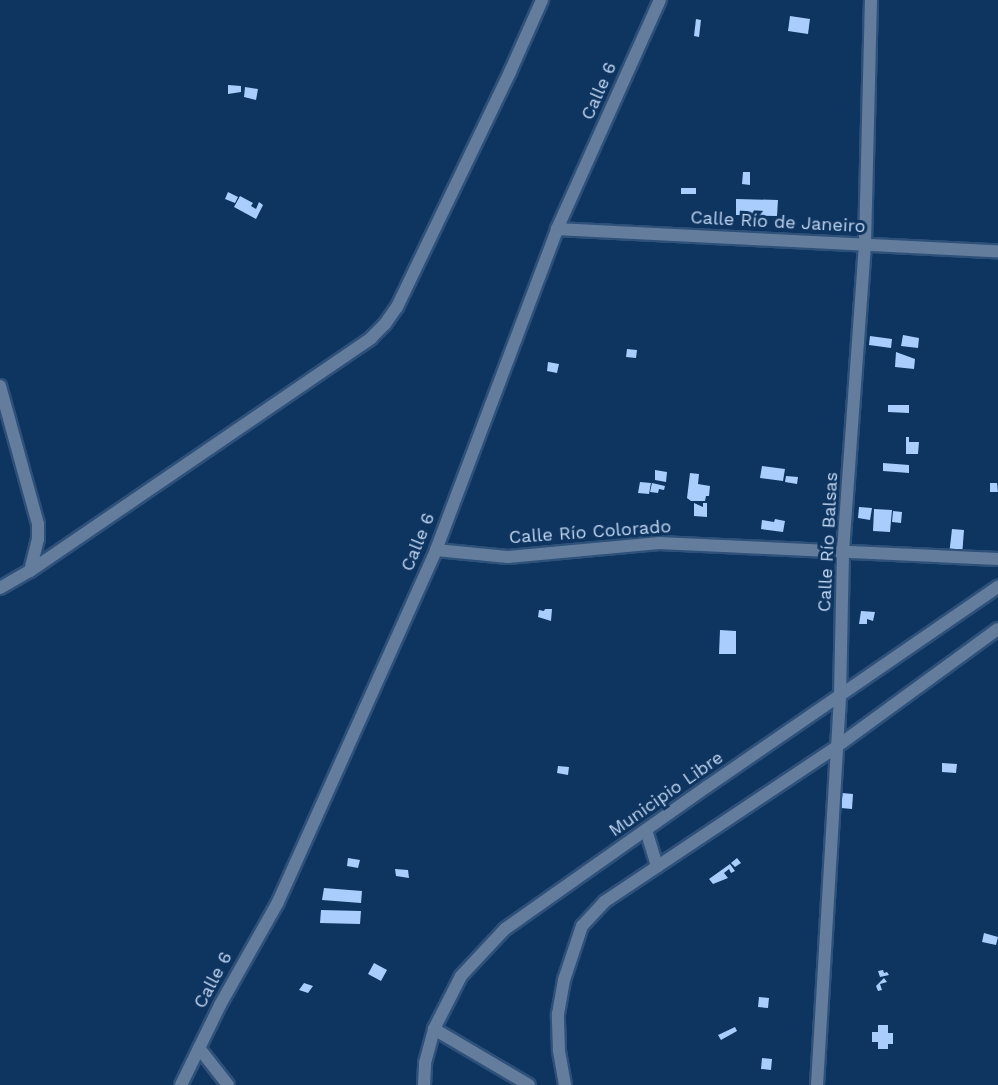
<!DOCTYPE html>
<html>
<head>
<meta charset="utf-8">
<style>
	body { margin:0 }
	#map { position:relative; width:998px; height:1085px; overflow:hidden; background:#0e3460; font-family:"Work Sans",sans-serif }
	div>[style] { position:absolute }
	.building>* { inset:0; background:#a9cefd }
	.roads { filter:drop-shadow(2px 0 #2e517a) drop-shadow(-2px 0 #2e517a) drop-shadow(0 2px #2e517a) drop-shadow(0 -2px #2e517a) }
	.minor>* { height:12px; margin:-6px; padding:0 6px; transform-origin:6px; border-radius:6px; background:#647d9d }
	.tertiary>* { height:12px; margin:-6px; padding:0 6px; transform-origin:6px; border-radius:6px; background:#647d9d }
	span { translate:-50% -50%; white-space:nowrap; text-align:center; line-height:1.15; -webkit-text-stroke:6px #0e3460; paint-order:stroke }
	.street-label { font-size:18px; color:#c1d7f2 }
</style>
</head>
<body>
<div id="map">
	<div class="building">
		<div style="clip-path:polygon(790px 16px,810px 19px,808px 34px,788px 31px)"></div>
		<div style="clip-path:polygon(696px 19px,701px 20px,699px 37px,694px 36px)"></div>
		<div style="clip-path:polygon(228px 85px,241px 86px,241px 92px,228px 94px)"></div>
		<div style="clip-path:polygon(245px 87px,258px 89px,256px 100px,244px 97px)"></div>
		<div style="clip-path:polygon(743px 172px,750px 172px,750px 185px,742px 184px)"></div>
		<div style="clip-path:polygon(681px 188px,696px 188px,696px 194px,681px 194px)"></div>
		<div style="clip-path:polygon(228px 192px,238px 197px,235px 203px,225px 199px)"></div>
		<div style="clip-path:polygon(240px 196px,253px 203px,251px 206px,256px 209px,259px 202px,263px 205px,256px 219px,234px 207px)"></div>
		<div style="clip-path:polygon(736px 199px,778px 200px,777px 216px,736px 215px)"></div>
		<div style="clip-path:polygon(903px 335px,919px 338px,918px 348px,901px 346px)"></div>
		<div style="clip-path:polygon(870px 336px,892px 339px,891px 348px,869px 345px)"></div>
		<div style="clip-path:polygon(627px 349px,637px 350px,636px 358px,626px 357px)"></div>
		<div style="clip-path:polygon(896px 352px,915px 359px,914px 369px,895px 367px)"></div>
		<div style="clip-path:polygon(548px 362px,559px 364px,557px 373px,547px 371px)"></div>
		<div style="clip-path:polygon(888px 405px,909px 405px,909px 413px,888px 412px)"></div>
		<div style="clip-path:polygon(906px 437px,909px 437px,909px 442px,919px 442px,918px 454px,906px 454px)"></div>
		<div style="clip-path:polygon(883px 463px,909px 465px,909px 473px,883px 471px)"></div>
		<div style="clip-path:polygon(762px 466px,785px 469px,783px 481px,760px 478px)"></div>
		<div style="clip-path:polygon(655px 470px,667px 472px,666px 482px,655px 480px)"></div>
		<div style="clip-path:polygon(690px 473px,699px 474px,698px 484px,710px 486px,709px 496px,706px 496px,705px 501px,691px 501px,687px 498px)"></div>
		<div style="clip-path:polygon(786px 476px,798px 477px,797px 484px,785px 482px)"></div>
		<div style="clip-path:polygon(640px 482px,651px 483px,649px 494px,638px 493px)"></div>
		<div style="clip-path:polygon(652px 483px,665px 486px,664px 490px,659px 489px,658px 493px,650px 492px)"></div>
		<div style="clip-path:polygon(990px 483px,997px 483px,998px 492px,990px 492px)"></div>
		<div style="clip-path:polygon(694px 503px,703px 507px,703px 503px,707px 503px,707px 517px,694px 516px)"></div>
		<div style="clip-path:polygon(859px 507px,872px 508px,870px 520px,858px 518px)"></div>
		<div style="clip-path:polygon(874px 509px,892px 510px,890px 532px,873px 531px)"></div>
		<div style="clip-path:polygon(893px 511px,902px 512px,901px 523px,892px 522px)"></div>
		<div style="clip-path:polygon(775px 519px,785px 521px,783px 532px,761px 529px,762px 520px,774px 522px)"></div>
		<div style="clip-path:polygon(952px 529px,964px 530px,962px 556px,949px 555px)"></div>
		<div style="clip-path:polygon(545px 609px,552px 609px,551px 621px,538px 617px,539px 610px,544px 611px)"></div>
		<div style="clip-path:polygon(861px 611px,875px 612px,873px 621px,867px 619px,867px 624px,859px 624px)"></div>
		<div style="clip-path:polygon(720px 630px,736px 631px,736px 654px,719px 654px)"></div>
		<div style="clip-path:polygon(942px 763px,957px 764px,956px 773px,942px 772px)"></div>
		<div style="clip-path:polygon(558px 766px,569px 767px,568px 775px,557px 773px)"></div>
		<div style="clip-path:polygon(842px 793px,853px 794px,852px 809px,841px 808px)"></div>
		<div style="clip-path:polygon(348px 858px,360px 860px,358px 868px,347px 866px)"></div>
		<div style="clip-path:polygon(737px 858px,741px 863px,735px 867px,731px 863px)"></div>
		<div style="clip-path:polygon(730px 864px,735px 871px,731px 873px,729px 869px,724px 873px,728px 878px,713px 884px,709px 879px)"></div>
		<div style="clip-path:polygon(395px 869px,408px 870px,409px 878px,396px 876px)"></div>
		<div style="clip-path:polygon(324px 888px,362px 891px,361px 903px,322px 900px)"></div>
		<div style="clip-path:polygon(321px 910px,361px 911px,360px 924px,320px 923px)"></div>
		<div style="clip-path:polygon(984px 933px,998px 937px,996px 945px,982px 942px)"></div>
		<div style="clip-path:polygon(374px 963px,387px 970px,381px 981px,368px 974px)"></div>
		<div style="clip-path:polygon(883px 970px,884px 973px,887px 972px,889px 975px,880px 977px,878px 971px)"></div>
		<div style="clip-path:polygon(884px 978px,887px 982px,880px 984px,882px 990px,878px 991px,876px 986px)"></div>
		<div style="clip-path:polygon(304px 983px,313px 986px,308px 993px,299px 990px)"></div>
		<div style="clip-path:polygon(759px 997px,769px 998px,768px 1008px,758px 1007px)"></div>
		<div style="clip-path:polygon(878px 1025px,888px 1025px,888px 1033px,893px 1033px,893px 1044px,888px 1044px,888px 1049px,878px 1049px,878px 1042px,872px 1042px,872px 1032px,878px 1032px)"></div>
		<div style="clip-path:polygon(735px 1027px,737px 1031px,721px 1040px,718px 1035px)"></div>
		<div style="clip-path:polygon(762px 1058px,772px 1059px,771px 1070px,761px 1069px)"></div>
	</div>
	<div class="roads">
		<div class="minor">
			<div style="left:557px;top:229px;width:442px;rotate:2.9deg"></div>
			<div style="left:0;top:386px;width:143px;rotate:74.6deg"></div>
			<div style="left:38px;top:524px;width:15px;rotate:90deg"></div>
			<div style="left:38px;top:539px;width:33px;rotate:104deg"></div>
			<div style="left:436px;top:550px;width:72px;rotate:5.6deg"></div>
			<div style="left:508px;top:557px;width:152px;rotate:-5.3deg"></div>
			<div style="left:659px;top:543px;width:339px;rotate:2.7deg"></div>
			<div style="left:0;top:588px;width:34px;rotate:-30deg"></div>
			<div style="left:30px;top:571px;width:413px;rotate:-34.3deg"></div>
			<div style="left:371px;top:338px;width:20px;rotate:-45deg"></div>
			<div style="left:385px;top:324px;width:21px;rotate:-55deg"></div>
			<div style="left:397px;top:307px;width:261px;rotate:-64.3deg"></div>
			<div style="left:510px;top:72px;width:79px;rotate:-66deg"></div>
			<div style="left:646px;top:830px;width:38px;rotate:73deg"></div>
			<div style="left:434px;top:1029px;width:110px;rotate:30.5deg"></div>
			<div style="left:199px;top:1048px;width:47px;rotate:51.9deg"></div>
			<div style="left:181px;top:1085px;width:89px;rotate:-64deg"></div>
			<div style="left:220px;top:1005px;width:118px;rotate:-60.6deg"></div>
			<div style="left:278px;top:902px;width:386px;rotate:-65.8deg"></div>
			<div style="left:436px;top:550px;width:343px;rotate:-69.3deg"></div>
			<div style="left:557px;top:229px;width:251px;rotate:-65.8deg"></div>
			<div style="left:565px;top:1085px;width:36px;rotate:-100deg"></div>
			<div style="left:559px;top:1050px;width:36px;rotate:-92deg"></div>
			<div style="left:558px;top:1014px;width:35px;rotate:-80deg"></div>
			<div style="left:564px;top:980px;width:57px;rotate:-71.6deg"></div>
			<div style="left:582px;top:926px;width:33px;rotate:-47deg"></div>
			<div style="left:604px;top:902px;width:279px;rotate:-33.7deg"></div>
			<div style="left:836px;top:747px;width:200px;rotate:-36.1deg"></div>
			<div style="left:817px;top:1085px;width:390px;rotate:-86.6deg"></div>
			<div style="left:840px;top:696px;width:145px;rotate:-88.8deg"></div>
			<div style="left:843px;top:551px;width:308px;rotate:-85.9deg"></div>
			<div style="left:865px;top:244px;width:244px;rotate:-88.6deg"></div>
		</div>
		<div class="tertiary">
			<div style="left:424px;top:1085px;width:22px;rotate:-87deg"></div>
			<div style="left:425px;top:1063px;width:35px;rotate:-75deg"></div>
			<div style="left:434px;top:1029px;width:59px;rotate:-63deg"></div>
			<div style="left:461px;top:976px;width:64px;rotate:-46.9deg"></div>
			<div style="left:505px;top:929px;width:248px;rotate:-35.2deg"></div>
			<div style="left:708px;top:786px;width:352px;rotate:-34.5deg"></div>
		</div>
	</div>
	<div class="street-label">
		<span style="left:599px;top:91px;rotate:-66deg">Calle 6</span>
		<span style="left:778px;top:222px;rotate:3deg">Calle Río de Janeiro</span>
		<span style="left:590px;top:532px;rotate:-4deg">Calle Río Colorado</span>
		<span style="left:418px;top:542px;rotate:-68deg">Calle 6</span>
		<span style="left:828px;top:542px;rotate:-87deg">Calle Río Balsas</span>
		<span style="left:666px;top:794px;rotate:-35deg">Municipio Libre</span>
		<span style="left:213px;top:980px;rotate:-62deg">Calle 6</span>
	</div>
</div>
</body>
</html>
